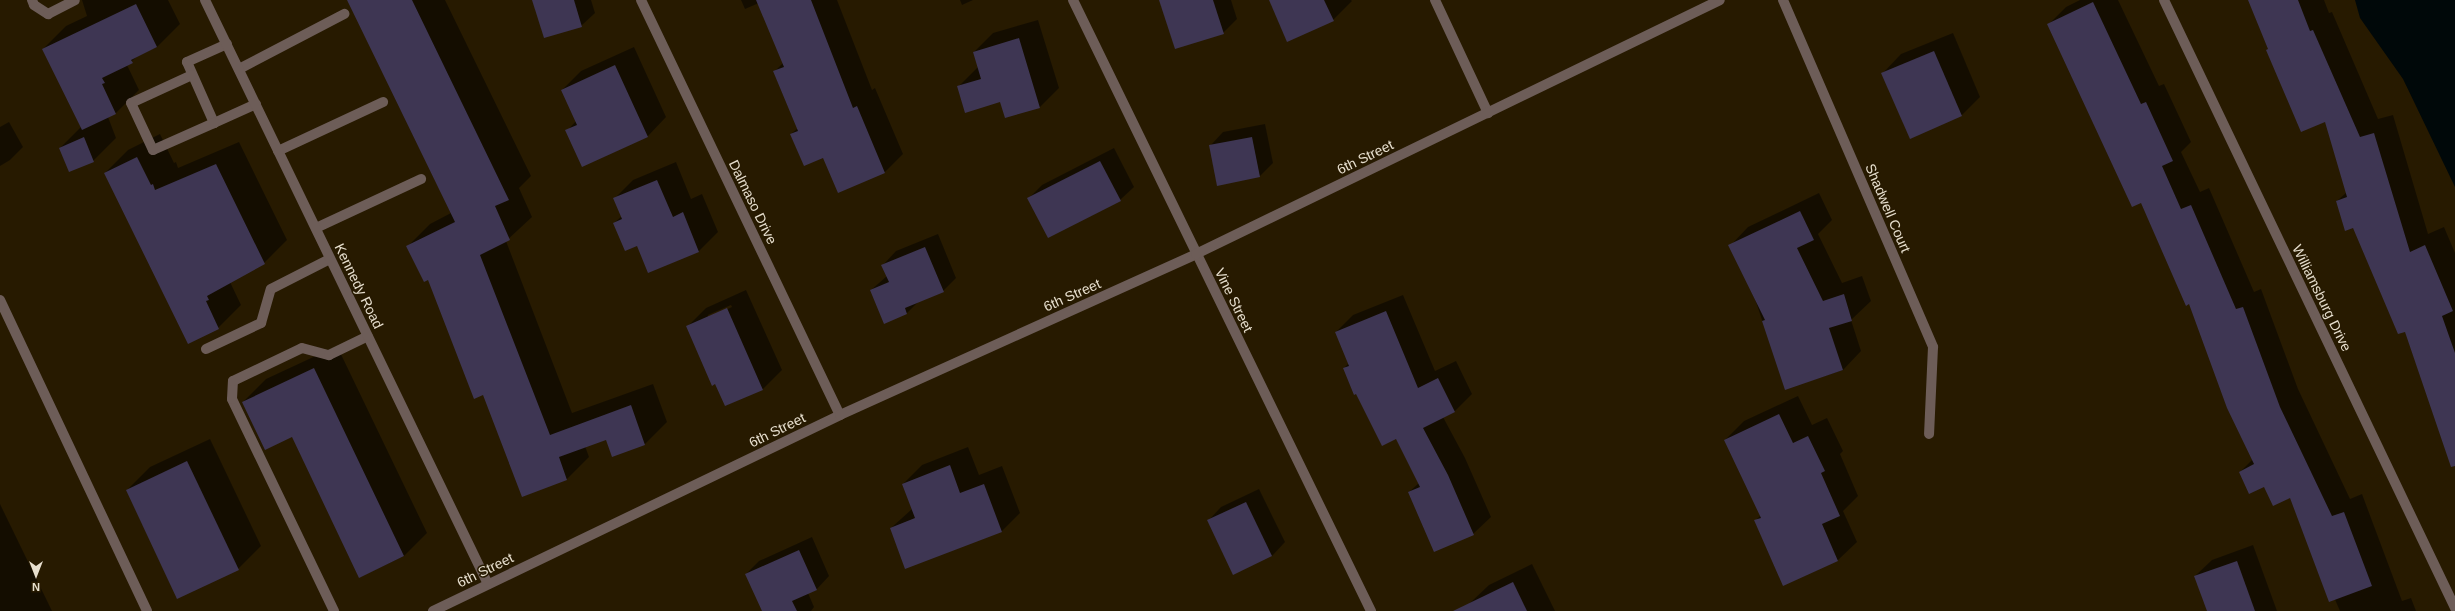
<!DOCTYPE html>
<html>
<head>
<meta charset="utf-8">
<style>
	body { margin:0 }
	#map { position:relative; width:2455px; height:611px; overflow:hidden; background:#271a00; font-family:Arial,sans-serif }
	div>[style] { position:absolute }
	.water>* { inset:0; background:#000809 }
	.shadow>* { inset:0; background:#0007 }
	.building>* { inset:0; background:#3e3653 }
	.service>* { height:10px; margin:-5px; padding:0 5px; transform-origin:5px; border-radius:5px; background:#6d5d58 }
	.minor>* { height:10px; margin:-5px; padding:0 5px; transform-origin:5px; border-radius:5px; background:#6d5d58 }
	.tertiary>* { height:10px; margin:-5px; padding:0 5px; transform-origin:5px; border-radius:5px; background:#6d5d58 }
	span { translate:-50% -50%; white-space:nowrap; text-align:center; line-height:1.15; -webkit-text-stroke:3px #271a00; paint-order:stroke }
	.street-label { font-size:14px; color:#e7dfce }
	.north { position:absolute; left:16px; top:555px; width:40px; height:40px; -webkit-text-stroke:3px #271a00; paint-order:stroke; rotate:180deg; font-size:11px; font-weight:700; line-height:16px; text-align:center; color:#e7dfce }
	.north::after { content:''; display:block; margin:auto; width:14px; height:18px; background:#e7dfce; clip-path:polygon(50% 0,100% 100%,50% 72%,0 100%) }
</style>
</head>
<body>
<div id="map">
	<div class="water">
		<div style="clip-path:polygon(2355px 0,2455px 0,2455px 187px,2403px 79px,2360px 18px)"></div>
	</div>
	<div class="shadow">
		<div style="clip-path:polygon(82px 0,168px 0,180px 24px,157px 47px,140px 54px,127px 65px,139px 90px,116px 113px,108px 117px,116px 138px,93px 161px,60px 148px,81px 127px,43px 49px,66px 26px,87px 16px)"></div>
		<div style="clip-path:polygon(348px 0,445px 0,531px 176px,519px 188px,532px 217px,506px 241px,572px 413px,653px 384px,667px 422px,645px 444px,607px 439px,585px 446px,589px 457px,567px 479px,523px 496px,484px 394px,428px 278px,408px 246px,430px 224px,451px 213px)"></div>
		<div style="clip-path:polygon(533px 0,591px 0,595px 13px,581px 26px)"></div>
		<div style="clip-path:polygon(741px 0,837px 0,872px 90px,875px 88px,903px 154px,884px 173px,824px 156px,791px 134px,798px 128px,775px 71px,783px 63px,759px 3px,745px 9px)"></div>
		<div style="clip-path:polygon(960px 0,973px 0,962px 5px)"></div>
		<div style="clip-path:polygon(1160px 0,1231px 0,1237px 19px,1223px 33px)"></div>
		<div style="clip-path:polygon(1270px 0,1351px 0,1352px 1px,1333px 20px)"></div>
		<div style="clip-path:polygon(2080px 0,2118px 0,2159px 86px,2164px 84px,2191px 142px,2181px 152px,2200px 192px,2209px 188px,2254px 292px,2261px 289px,2298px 389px,2350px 499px,2362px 494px,2402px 601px,2411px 598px,2416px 611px,2340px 611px,2290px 497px,2240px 472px,2253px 459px,2190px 303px,2142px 202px,2048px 25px,2066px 7px)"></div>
		<div style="clip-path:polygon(2249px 0,2324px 0,2329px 13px,2332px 12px,2378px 119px,2393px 115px,2428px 234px,2444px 227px,2455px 253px,2455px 451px,2405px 330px,2353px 227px,2337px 201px,2347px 192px,2326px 120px,2269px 48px)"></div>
		<div style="clip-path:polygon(1038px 20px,1059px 88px,1040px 107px,1006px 117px,1001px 101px,958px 87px,978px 67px,974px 52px,993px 33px)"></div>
		<div style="clip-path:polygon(1953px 33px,1980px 97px,1961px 116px,1883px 73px,1901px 54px)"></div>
		<div style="clip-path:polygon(634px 47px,666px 117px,648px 136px,582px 165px,567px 131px,576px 121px,562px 90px,581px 71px)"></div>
		<div style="clip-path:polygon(9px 122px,23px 147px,10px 160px,0 166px,0 127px)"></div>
		<div style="clip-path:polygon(1265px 124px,1273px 163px,1260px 176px,1210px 146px,1223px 132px)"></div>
		<div style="clip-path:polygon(160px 134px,174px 163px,176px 162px,178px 168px,239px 142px,287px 240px,264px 263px,230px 282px,241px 305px,218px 328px,105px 173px,128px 150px)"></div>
		<div style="clip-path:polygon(1114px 148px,1134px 187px,1120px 200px,1028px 199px,1042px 185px)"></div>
		<div style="clip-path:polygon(676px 162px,691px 199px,702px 194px,718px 232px,699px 251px,649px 271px,637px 245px,614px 223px,622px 216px,614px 199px,633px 180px)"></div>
		<div style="clip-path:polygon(1819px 193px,1832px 220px,1818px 234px,1842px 283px,1862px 276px,1871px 301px,1851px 320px,1861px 351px,1843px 370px,1785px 389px,1755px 299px,1730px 246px,1748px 227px)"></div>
		<div style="clip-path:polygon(938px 234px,956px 278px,943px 291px,919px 301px,907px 313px,884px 323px,871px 290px,887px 276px,883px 265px,896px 251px)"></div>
		<div style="clip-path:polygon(evenodd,746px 290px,782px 370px,763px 389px,726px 405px,687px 327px,706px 308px,746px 290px,731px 305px,732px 307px,708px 318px,708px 315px,731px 305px)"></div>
		<div style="clip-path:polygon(1403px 295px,1435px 371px,1456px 361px,1472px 394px,1455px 411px,1443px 417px,1465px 458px,1491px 517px,1473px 534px,1409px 492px,1419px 483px,1396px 438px,1344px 368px,1349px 363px,1336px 332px,1353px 315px)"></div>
		<div style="clip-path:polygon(337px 346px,427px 533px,404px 556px,360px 577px,292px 436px,243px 402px,266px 379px)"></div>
		<div style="clip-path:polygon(1798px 396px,1812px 425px,1827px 418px,1843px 451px,1840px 454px,1858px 496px,1843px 511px,1857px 542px,1838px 560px,1783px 584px,1755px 521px,1761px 515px,1725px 440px,1744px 421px)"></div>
		<div style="clip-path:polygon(210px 439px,261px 546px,238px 569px,127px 490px,150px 467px)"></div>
		<div style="clip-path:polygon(968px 447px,979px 475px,1002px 466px,1020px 513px,1001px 532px,891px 528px,912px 509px,903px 484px,922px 465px)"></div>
		<div style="clip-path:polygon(1259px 489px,1285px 542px,1272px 556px,1208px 521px,1221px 507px)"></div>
		<div style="clip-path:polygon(0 504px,52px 611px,0 611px)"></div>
		<div style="clip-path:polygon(812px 537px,829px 576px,816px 590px,808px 593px,814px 607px,811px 611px,763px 611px,746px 574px,759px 561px)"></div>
		<div style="clip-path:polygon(2253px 545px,2277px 611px,2208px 611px,2195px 576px,2212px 560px)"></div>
		<div style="clip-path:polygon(1532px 564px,1555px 611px,1474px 611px,1470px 603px,1489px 585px)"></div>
	</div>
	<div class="building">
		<div style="clip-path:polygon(347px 0,412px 0,509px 200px,495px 206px,510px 240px,480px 255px,550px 435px,631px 405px,645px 445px,612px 457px,606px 440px,559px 457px,567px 480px,522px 497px,483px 395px,474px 399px,428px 280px,424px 282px,406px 246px,455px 222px)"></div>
		<div style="clip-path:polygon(532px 0,574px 0,582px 27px,544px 38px)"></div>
		<div style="clip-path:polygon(756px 0,811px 0,853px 108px,857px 106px,885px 173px,838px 193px,823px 158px,804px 166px,790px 134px,798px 131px,773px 71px,784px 67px)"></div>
		<div style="clip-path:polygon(1159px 0,1213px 0,1224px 34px,1175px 49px)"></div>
		<div style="clip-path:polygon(1269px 0,1324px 0,1334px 21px,1287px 42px)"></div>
		<div style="clip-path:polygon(2248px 0,2298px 0,2310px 31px,2313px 30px,2360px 137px,2374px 133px,2410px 252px,2425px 245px,2453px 311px,2442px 316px,2455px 353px,2455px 466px,2451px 467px,2405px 332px,2398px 334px,2353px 228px,2345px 231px,2336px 201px,2347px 197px,2325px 122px,2301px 132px,2266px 50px,2268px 49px)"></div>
		<div style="clip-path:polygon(2093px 2px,2141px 104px,2146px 102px,2173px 161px,2162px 166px,2181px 209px,2191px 205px,2236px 309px,2243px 307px,2280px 407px,2332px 516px,2344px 512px,2372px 586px,2329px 602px,2290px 498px,2273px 506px,2264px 487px,2249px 494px,2239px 472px,2254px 464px,2227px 408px,2189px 304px,2186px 306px,2141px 203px,2132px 207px,2047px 24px)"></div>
		<div style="clip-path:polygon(136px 4px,157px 47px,131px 60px,133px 63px,102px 78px,105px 83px,102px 84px,116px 114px,82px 130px,42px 49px)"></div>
		<div style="clip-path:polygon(1019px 38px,1040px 108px,1005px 118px,1000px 102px,965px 113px,957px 86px,981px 79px,973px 52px)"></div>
		<div style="clip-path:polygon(1934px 51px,1962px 116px,1910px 139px,1881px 73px)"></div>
		<div style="clip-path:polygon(615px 65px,648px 137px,582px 167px,565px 130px,577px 125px,561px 90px)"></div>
		<div style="clip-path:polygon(84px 137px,94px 162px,69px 172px,59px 148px)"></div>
		<div style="clip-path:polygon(1252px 137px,1260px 177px,1217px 186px,1209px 145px)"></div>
		<div style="clip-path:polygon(137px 157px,151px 185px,153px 184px,155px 190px,216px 164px,265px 264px,207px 296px,209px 300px,206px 301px,219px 329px,188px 344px,104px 173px)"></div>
		<div style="clip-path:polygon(1100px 161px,1121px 201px,1048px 238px,1027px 198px)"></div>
		<div style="clip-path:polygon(657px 180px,673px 217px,683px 212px,699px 252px,648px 273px,637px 246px,625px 251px,613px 223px,622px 219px,613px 198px)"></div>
		<div style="clip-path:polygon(1800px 211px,1814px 240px,1797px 248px,1823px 301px,1844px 294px,1852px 321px,1829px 328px,1843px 370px,1785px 390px,1762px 321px,1765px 320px,1728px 245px)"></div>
		<div style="clip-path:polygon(925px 247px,944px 292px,905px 308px,907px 314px,884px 324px,870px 290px,889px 282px,881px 265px)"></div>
		<div style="clip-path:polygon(727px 308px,763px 390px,725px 406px,715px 384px,712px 386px,686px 326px)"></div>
		<div style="clip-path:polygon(1386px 311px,1418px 388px,1438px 378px,1455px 412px,1423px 428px,1448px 475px,1474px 535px,1434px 552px,1408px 492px,1420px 487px,1396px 439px,1382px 446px,1356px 394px,1354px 395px,1343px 368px,1349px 366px,1335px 332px)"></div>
		<div style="clip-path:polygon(314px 368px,404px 556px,359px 578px,292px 437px,265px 450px,242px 402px)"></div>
		<div style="clip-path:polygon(1779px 414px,1793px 443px,1808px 436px,1825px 471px,1821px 473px,1840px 516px,1822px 524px,1838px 561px,1783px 586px,1754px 520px,1761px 518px,1724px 440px)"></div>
		<div style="clip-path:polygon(187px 461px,239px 570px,177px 599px,126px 490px)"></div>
		<div style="clip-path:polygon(950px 465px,960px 493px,984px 484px,1002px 532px,905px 569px,890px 528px,915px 518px,902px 484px)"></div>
		<div style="clip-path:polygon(1246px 502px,1272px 556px,1233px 575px,1207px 520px)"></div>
		<div style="clip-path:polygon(799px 550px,817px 590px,792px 601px,797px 611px,762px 611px,745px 574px)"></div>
		<div style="clip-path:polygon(2237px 561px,2255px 611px,2207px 611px,2194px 576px)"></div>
		<div style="clip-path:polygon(1513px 582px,1527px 611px,1453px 611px)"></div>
	</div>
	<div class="service">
		<div style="left:32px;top:0;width:5px;rotate:68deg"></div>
		<div style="left:34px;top:5px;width:17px;rotate:33deg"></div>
		<div style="left:48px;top:14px;width:30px;rotate:-27deg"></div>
		<div style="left:1435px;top:0;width:125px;rotate:64.9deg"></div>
		<div style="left:227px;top:44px;width:44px;rotate:155.8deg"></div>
		<div style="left:187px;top:62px;width:67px;rotate:66.1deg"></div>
		<div style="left:214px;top:123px;width:46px;rotate:-24.3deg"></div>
		<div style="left:239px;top:69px;width:119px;rotate:-27.6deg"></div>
		<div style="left:192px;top:75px;width:67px;rotate:155.3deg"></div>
		<div style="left:131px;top:103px;width:52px;rotate:64.9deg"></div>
		<div style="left:153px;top:150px;width:67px;rotate:-23.9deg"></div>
		<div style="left:278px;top:151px;width:116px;rotate:-25deg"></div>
		<div style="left:316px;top:228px;width:116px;rotate:-25deg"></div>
		<div style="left:0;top:300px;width:344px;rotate:64.7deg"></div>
		<div style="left:206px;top:349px;width:61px;rotate:-25.3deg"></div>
		<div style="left:261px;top:323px;width:35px;rotate:-74deg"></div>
		<div style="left:271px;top:289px;width:66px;rotate:-27deg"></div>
		<div style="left:334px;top:611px;width:235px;rotate:-115.7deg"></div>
		<div style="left:232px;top:399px;width:18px;rotate:-87deg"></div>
		<div style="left:233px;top:381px;width:76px;rotate:-25.6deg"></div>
		<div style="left:302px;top:348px;width:28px;rotate:15deg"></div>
		<div style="left:329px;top:355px;width:43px;rotate:-26deg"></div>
	</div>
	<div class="minor">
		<div style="left:205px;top:0;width:649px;rotate:64.15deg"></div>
		<div style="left:641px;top:0;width:460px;rotate:64.4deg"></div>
		<div style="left:1073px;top:0;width:680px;rotate:64deg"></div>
		<div style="left:1783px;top:0;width:378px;rotate:66.6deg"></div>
		<div style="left:1933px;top:347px;width:87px;rotate:92.6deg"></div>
		<div style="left:2164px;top:0;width:674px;rotate:64.42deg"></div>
	</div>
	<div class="tertiary">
		<div style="left:433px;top:611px;width:452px;rotate:-25.7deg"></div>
		<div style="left:840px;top:415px;width:391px;rotate:-24.3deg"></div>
		<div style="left:1196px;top:254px;width:582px;rotate:-25.86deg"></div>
	</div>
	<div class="street-label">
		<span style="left:1365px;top:157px;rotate:-26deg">6th Street</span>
		<span style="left:753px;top:202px;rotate:64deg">Dalmaso Drive</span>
		<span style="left:1888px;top:208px;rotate:67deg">Shadwell Court</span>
		<span style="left:359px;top:286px;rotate:64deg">Kennedy Road</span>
		<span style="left:1072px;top:295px;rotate:-24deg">6th Street</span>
		<span style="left:2322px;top:298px;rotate:64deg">Williamsburg Drive</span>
		<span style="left:1234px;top:300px;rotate:64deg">Vine Street</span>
		<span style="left:777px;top:430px;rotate:-26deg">6th Street</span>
		<span style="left:485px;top:570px;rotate:-26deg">6th Street</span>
	</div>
	<div class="north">N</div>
</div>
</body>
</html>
